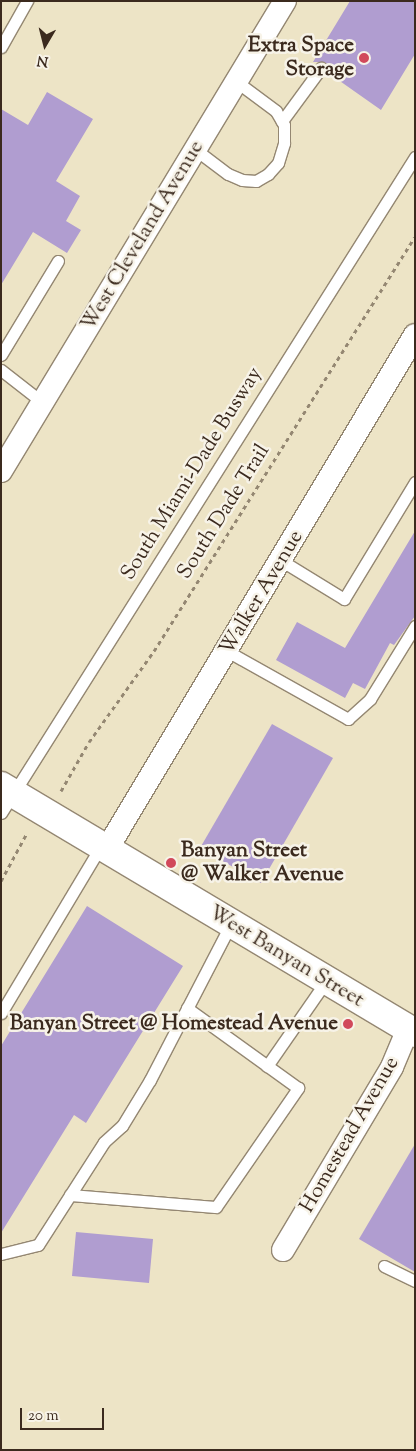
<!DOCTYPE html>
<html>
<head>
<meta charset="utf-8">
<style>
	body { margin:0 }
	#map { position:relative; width:416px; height:1451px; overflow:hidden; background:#ede4c6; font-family:"Sorts Mill Goudy",serif }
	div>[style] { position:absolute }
	.building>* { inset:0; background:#b09dd0 }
	.path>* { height:3px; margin-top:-1.5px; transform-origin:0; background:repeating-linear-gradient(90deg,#948772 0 4px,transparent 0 8px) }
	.roads { filter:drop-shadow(1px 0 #948772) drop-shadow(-1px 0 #948772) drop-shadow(0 1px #948772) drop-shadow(0 -1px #948772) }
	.service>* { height:11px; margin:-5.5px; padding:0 5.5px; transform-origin:5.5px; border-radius:5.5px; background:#fff }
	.minor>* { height:22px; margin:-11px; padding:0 11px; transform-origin:11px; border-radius:11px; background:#fff }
	.tertiary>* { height:28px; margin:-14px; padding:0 14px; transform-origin:14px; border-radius:14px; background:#fff }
	.dots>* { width:14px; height:14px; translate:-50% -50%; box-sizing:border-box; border:2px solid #f7f3e8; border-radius:50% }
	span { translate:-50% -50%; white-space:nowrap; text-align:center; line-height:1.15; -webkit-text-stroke:5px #f7f3e8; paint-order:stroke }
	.poi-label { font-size:21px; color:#3b2a1e; font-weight:700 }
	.right { translate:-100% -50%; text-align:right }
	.left { translate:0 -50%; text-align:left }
	.street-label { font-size:21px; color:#3b2a1e }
	.frame { position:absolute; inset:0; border:2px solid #3b2a1e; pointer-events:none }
	.north { position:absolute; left:20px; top:20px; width:50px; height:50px; -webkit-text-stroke:4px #f7f3e8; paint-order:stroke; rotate:188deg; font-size:14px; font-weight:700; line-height:20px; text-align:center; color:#3b2a1e }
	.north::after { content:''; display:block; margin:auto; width:18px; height:22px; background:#3b2a1e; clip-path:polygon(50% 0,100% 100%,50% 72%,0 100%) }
	.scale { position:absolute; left:20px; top:1408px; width:84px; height:22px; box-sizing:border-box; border:2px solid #3b2a1e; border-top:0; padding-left:6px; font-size:15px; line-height:18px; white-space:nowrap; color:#3b2a1e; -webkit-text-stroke:4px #f7f3e8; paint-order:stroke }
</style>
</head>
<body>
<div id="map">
	<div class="building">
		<div style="clip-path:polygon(350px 1px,415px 1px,415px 54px,381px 110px,327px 72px,325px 62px,313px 62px)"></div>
		<div style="clip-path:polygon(47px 92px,93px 119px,56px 181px,80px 196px,66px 221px,81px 230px,67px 253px,33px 232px,1px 285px,1px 109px,28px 125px)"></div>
		<div style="clip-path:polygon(415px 531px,415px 616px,394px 645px,390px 643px,365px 689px,353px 683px,345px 698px,276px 660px,297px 622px,345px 648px)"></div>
		<div style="clip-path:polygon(272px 724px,333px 758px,261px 883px,200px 848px)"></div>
		<div style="clip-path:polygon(87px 906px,183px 966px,86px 1123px,74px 1115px,1px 1233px,1px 1046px)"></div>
		<div style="clip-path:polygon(415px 1144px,415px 1272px,359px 1239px)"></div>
		<div style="clip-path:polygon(76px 1232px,153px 1239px,149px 1283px,72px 1276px)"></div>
	</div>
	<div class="path">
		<div style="left:61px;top:791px;width:56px;rotate:-60.3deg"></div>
		<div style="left:89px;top:742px;width:112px;rotate:-54.5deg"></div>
		<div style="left:154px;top:651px;width:489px;rotate:-57.8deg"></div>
		<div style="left:1px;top:881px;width:55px;rotate:-61.6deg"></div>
	</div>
	<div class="roads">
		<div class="service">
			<div style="left:1px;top:47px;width:53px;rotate:-60.5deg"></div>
			<div style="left:282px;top:121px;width:66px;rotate:-53.7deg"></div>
			<div style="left:196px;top:150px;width:40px;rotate:37deg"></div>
			<div style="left:228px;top:174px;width:15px;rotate:23deg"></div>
			<div style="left:242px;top:180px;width:14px;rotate:4deg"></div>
			<div style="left:256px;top:181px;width:14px;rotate:-30deg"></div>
			<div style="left:268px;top:174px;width:15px;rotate:-48deg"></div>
			<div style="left:278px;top:163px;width:21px;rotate:-73deg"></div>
			<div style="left:284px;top:143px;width:18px;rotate:-90deg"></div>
			<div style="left:284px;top:125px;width:16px;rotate:-120deg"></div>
			<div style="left:276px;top:111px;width:49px;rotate:-143.4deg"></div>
			<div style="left:1px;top:355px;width:110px;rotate:-58.8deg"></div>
			<div style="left:1px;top:370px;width:52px;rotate:38deg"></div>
			<div style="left:282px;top:561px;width:73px;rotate:31.5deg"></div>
			<div style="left:344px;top:599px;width:137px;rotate:-58.7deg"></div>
			<div style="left:227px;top:651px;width:139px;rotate:29.3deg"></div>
			<div style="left:348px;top:719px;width:30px;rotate:-42deg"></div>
			<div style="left:370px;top:699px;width:86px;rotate:-58.3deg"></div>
			<div style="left:1px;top:813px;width:776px;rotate:-57.74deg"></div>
			<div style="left:1px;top:1013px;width:195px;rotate:-59.1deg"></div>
			<div style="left:267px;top:1066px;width:103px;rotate:-55.2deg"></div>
			<div style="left:70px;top:1195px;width:146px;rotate:4.7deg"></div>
			<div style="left:216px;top:1207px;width:145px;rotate:-55.4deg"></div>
			<div style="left:298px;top:1088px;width:137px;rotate:-144.2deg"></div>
			<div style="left:1px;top:1254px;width:38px;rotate:-14deg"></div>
			<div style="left:38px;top:1245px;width:122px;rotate:-57.3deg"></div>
			<div style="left:104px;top:1142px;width:24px;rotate:-42deg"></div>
			<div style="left:122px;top:1126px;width:54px;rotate:-58.7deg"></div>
			<div style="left:150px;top:1080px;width:176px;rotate:-62.6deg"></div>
			<div style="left:384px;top:1266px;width:34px;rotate:26deg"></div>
		</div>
		<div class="minor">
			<div style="left:1px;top:471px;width:549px;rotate:-58.86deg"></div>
			<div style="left:107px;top:849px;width:599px;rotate:-59.07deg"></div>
			<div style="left:283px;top:1250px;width:213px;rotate:-59.2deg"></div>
			<div style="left:392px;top:1067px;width:41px;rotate:-67.2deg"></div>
		</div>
		<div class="tertiary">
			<div style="left:1px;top:786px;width:482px;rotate:30.8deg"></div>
		</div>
	</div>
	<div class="dots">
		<div style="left:364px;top:58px;background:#d1495b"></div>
		<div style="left:171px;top:863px;background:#d1495b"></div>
		<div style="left:348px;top:1024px;background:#d1495b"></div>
	</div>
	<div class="poi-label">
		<span class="right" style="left:354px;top:58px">Extra Space<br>Storage</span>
		<span class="left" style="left:181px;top:863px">Banyan Street<br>@ Walker Avenue</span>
		<span class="right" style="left:338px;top:1024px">Banyan Street @ Homestead Avenue</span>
	</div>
	<div class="street-label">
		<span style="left:143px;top:236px;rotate:-59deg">West Cleveland Avenue</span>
		<span style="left:192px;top:474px;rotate:-58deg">South Miami-Dade Busway</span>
		<span style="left:224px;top:512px;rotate:-58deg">South Dade Trail</span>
		<span style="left:262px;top:593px;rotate:-59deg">Walker Avenue</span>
		<span style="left:286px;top:957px;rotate:31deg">West Banyan Street</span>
		<span style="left:350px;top:1135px;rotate:-60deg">Homestead Avenue</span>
	</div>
	<div class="frame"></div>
	<div class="north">N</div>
	<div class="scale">20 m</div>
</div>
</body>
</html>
